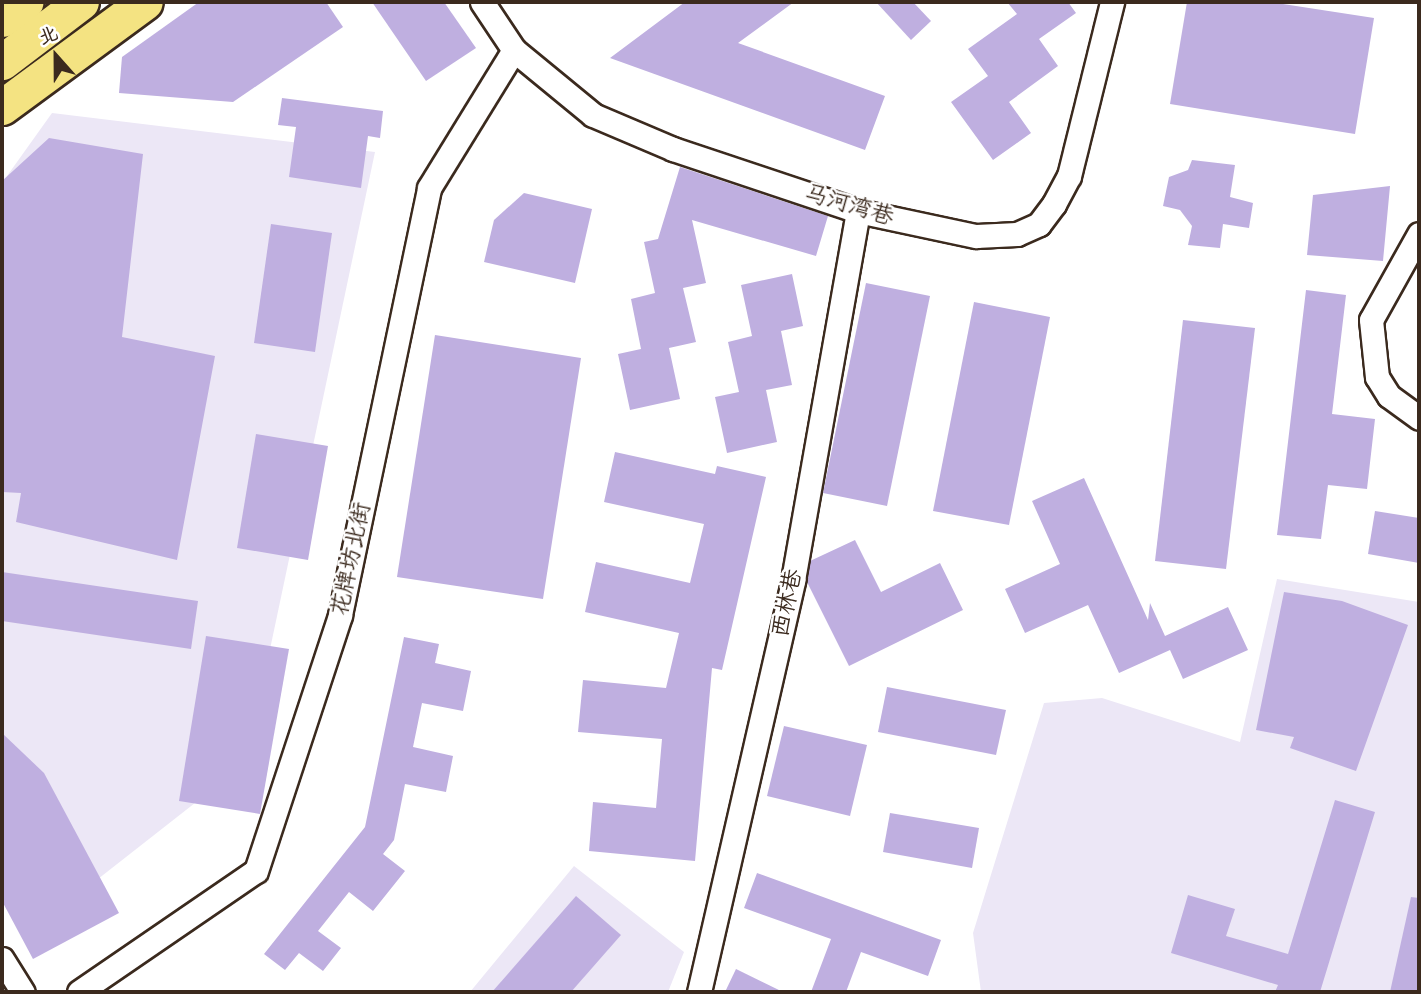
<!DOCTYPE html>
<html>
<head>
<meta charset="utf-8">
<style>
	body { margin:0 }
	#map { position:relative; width:1421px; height:994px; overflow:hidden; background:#fff; font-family:"Architects Daughter","LXGW WenKai TC",sans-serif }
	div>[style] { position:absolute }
	.built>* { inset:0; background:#ece7f6 }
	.building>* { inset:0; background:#bfafe0 }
	.roads { filter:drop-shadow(2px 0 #3b2a1e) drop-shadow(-2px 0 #3b2a1e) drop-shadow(0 2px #3b2a1e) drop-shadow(0 -2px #3b2a1e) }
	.minor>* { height:23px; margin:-11.5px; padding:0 11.5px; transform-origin:11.5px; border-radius:11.5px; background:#fff }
	.primary>* { height:35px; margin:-17.5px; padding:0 17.5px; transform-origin:17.5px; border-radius:17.5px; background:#f4e382 }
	span { translate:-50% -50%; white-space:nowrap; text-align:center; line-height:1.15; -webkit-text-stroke:5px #fff; paint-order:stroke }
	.street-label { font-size:23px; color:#3b2a1e }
	.frame { position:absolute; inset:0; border:4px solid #3b2a1e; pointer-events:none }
	.north { position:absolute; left:21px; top:21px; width:70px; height:70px; -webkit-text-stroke:5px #fff; paint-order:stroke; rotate:339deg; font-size:19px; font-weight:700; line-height:28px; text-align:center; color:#3b2a1e }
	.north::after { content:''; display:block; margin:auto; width:24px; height:32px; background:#3b2a1e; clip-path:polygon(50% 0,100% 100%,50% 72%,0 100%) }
</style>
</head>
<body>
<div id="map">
	<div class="built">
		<div style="clip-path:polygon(52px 113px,375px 152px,246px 763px,38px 926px,2px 863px,2px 183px)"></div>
		<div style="clip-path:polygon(1277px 579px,1419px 602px,1419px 992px,981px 992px,973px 933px,1044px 703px,1102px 698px,1240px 742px)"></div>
		<div style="clip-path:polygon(574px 866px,684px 952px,668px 992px,470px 992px)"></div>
	</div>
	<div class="building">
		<div style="clip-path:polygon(199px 2px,326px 2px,343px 27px,233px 102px,119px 93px,122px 57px)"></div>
		<div style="clip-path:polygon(372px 2px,444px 2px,476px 48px,426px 81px)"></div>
		<div style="clip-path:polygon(685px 2px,794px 2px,738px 43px,885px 96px,865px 150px,610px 58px)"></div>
		<div style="clip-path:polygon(876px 2px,913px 2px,931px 21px,911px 40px)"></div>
		<div style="clip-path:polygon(1007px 2px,1068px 2px,1076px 13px,1039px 39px,1058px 66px,1009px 102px,1031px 133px,993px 160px,951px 102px,988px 76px,968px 49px,1017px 14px)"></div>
		<div style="clip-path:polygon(1187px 2px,1270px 2px,1374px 18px,1355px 134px,1170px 104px)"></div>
		<div style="clip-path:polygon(282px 98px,383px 111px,380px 138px,368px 136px,361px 188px,289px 177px,296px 127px,278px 125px)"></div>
		<div style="clip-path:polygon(49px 138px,143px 154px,122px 337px,215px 356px,177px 560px,16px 522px,21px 493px,2px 492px,2px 181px)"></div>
		<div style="clip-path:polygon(1192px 160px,1235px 165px,1230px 197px,1253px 203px,1249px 228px,1223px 224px,1220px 248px,1188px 245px,1192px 226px,1180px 210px,1163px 206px,1169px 177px,1188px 170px)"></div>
		<div style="clip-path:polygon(680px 167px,828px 216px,816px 256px,692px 220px,706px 283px,683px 288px,696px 342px,669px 348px,680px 399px,630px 410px,618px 354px,641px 349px,631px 299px,655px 293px,644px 242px,658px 239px)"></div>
		<div style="clip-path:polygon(1390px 186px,1383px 261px,1307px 255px,1313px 195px)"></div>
		<div style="clip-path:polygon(524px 193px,592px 209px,575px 283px,484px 262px,494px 220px)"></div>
		<div style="clip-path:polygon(271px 224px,332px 233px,315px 352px,254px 343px)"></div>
		<div style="clip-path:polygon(792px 274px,803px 326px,781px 331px,792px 385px,766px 390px,777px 442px,727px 453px,715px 397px,739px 392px,728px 342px,752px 336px,741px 285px)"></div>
		<div style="clip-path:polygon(866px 283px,930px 296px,887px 506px,823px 493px)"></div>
		<div style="clip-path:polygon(1306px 290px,1346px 295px,1332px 414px,1375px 419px,1367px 489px,1328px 485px,1321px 539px,1277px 535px)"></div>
		<div style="clip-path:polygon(974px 302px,1050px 317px,1009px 525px,933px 511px)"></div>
		<div style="clip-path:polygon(1183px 320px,1255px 328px,1226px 569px,1155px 561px)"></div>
		<div style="clip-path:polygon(435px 335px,581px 358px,543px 599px,397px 577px)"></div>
		<div style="clip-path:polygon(256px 434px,328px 446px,308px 560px,237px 548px)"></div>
		<div style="clip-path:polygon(615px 452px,715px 474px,717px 466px,766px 477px,722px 670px,712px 668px,695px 861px,589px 851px,593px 802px,656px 808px,662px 739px,578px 732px,583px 680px,666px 688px,679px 633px,585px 612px,596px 562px,690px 583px,704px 524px,604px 502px)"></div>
		<div style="clip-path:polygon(1084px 478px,1148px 620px,1150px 603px,1165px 636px,1228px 607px,1248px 650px,1183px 679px,1170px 650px,1119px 673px,1088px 605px,1025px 633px,1005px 589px,1060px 564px,1032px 501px)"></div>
		<div style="clip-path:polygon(1375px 511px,1419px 518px,1419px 563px,1368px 554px)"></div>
		<div style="clip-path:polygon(855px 540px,881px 592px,940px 563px,963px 610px,849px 666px,807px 582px,810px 561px)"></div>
		<div style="clip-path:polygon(2px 572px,198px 601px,191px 649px,2px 621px)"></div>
		<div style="clip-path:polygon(1284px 592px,1342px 601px,1408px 625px,1356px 771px,1290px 748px,1294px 737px,1256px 730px)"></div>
		<div style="clip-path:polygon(206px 636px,289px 649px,260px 814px,179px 801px)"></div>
		<div style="clip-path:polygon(404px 637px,439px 644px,435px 663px,471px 671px,463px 711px,422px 703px,413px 747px,453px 756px,446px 792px,405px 784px,394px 840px,383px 854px,405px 871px,373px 911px,349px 892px,318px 931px,341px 948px,323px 971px,299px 953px,285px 970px,264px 954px,365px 827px)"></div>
		<div style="clip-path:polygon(887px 687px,1006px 710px,996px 755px,878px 732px)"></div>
		<div style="clip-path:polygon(784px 726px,867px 745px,850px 816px,767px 796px)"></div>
		<div style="clip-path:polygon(2px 733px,44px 773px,119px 913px,33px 959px,2px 901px)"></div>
		<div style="clip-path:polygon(1335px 800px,1375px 812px,1320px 992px,1275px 992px,1278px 985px,1171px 953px,1188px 895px,1235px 909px,1226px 936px,1288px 954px)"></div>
		<div style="clip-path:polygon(890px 813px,979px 828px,972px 868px,883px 852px)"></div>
		<div style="clip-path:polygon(757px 873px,941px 940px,928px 976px,861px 952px,846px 992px,811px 992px,831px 939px,744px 908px)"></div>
		<div style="clip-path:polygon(576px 896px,621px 935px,571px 992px,492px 992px)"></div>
		<div style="clip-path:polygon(1411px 897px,1419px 898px,1419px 992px,1390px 992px)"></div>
		<div style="clip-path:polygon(736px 969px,783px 992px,725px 992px)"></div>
	</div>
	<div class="roads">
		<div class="minor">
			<div style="left:482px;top:2px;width:58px;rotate:56.3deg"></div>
			<div style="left:514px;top:50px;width:102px;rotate:39.4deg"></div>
			<div style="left:593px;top:115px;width:87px;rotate:23deg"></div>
			<div style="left:673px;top:149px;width:195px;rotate:18.5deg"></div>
			<div style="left:858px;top:211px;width:121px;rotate:12deg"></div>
			<div style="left:976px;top:236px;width:41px;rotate:-2.8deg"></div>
			<div style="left:1017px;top:234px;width:24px;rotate:-24deg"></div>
			<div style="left:1039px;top:224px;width:25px;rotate:-53deg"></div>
			<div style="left:1054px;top:204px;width:32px;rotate:-62deg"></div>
			<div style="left:1069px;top:176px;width:179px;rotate:-76.1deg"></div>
			<div style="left:1419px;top:234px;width:98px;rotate:119.2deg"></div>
			<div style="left:1371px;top:320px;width:57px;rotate:84deg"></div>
			<div style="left:1377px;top:377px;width:22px;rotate:58deg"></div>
			<div style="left:1389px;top:396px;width:37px;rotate:36deg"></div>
			<div style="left:2px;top:959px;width:39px;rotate:58deg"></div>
			<div style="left:79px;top:992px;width:214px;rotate:-34.4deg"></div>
			<div style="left:256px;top:871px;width:269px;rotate:-71.8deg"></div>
			<div style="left:340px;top:615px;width:436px;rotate:-78.2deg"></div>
			<div style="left:429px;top:188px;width:162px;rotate:-58.4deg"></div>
			<div style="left:699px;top:992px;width:423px;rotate:-77.1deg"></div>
			<div style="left:793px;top:580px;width:375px;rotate:-80deg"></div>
		</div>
		<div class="primary">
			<div style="left:2px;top:19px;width:29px;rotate:-36deg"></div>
			<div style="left:2px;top:62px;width:99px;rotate:-37.2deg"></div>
			<div style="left:2px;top:107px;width:177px;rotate:-36.3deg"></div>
		</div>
	</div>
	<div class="street-label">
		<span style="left:849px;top:205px;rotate:16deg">马河湾巷</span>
		<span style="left:351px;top:559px;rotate:-78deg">花牌坊北街</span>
		<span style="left:787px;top:603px;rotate:-78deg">西林巷</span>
	</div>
	<div class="frame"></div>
	<div class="north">北</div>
</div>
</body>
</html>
